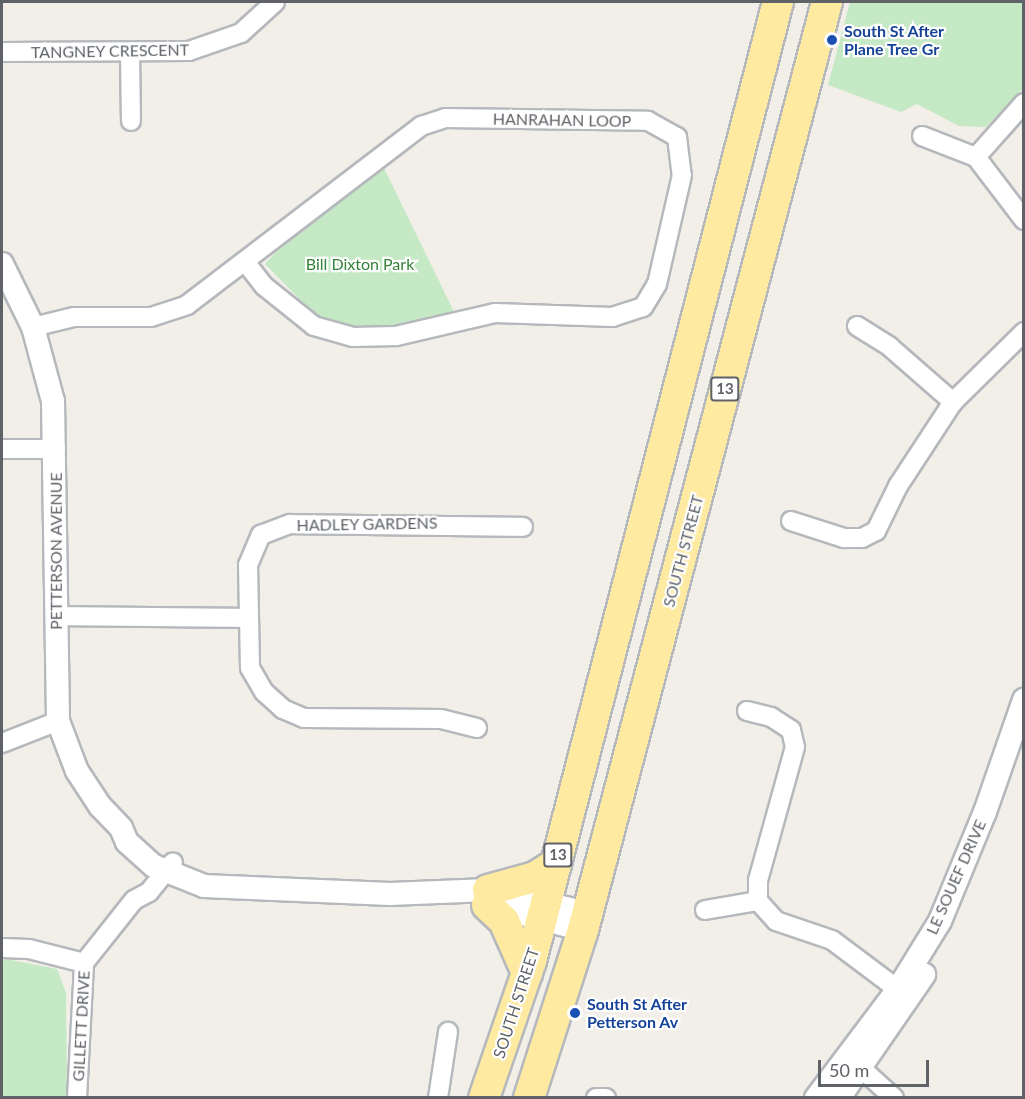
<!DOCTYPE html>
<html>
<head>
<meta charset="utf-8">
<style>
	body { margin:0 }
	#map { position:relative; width:1025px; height:1099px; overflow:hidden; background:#f1efe8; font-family:Lato,sans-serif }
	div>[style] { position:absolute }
	.green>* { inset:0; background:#c5e8c5 }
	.roads { filter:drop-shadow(2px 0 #b5b8bc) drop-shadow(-2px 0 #b5b8bc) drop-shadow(0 2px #b5b8bc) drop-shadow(0 -2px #b5b8bc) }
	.minor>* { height:18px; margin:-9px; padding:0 9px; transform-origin:9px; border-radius:9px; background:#fff }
	.tertiary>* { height:22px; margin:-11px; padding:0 11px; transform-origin:11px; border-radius:11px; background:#fff }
	.trunk>* { height:30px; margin:-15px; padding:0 15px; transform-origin:15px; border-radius:15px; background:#feeaa1 }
	.dots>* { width:16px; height:16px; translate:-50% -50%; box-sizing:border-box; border:3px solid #fff; border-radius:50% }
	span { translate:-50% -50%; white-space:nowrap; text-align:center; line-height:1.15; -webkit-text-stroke:4.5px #fff; paint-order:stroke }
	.shield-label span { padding:2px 4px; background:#fff; border:2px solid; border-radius:4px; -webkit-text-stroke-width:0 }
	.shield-label { font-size:15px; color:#5f6368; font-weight:700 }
	.transit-label { font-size:16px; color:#164399; font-weight:700 }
	.left { translate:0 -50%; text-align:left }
	.street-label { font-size:16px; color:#5f6368 }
	.park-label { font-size:16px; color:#348238 }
	.frame { position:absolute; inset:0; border:3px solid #5f6368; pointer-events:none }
	.scale { position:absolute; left:818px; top:1060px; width:111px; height:27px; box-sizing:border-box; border:3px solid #5f6368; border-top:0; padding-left:8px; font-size:18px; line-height:21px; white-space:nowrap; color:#5f6368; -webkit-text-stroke:4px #fff; paint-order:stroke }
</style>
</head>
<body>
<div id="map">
	<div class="green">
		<div style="clip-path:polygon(850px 2px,1023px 2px,1023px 89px,986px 127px,959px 126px,917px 104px,901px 112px,828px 85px)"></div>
		<div style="clip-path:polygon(384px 168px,454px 312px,382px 329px,343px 326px,318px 318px,265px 264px,284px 243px)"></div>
		<div style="clip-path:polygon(6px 959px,57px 969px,66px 993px,67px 1097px,2px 1097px,2px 961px)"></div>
	</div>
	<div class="roads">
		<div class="minor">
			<div style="left:2px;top:52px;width:187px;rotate:-0.3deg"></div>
			<div style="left:189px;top:51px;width:55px;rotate:-19.1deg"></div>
			<div style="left:241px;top:33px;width:46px;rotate:-42.4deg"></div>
			<div style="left:130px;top:52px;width:69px;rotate:89.2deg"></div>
			<div style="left:922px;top:136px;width:58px;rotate:21.3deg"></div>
			<div style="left:976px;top:157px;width:79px;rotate:52.7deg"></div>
			<div style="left:976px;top:157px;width:72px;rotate:-48.4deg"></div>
			<div style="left:857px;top:326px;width:39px;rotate:32deg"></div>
			<div style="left:890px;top:347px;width:84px;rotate:41.1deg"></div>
			<div style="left:33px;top:327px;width:42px;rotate:-13.7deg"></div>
			<div style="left:74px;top:317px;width:77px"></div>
			<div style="left:151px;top:317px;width:38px;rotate:-18deg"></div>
			<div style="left:187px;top:305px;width:295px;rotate:-37.4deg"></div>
			<div style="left:421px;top:126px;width:25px;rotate:-18deg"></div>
			<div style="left:445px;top:118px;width:203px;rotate:0.8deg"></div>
			<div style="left:648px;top:121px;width:33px;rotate:29deg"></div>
			<div style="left:677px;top:137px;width:38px;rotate:83deg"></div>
			<div style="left:682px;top:175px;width:112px;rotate:102.9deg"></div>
			<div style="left:657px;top:284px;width:27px;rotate:121deg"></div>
			<div style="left:643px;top:307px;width:32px;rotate:162deg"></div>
			<div style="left:613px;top:317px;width:118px;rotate:-178.1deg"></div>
			<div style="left:495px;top:313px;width:102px;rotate:166.9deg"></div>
			<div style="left:396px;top:336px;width:43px;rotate:178.7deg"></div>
			<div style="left:353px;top:337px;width:41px;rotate:-164.2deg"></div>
			<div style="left:314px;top:326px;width:64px;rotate:-141.3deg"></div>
			<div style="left:264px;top:286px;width:31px;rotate:-128deg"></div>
			<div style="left:2px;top:449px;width:54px"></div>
			<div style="left:791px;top:521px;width:56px;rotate:17.8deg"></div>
			<div style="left:844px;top:538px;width:18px"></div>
			<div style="left:862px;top:538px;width:16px;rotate:-27deg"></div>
			<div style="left:876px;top:531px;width:50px;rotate:-63.9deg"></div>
			<div style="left:898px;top:486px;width:100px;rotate:-56.8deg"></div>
			<div style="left:953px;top:402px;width:100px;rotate:-44.6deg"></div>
			<div style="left:56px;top:616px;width:191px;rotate:0.6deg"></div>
			<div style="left:747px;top:711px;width:25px;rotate:14deg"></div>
			<div style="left:771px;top:717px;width:24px;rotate:33deg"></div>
			<div style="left:791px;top:730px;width:17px;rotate:77deg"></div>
			<div style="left:795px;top:747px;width:138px;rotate:105.5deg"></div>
			<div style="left:758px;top:880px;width:21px;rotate:90deg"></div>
			<div style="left:477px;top:728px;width:37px;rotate:-166deg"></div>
			<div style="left:441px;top:719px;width:137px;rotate:-179.6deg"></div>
			<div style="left:304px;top:718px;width:23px;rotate:-157deg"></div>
			<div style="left:283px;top:709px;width:25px;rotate:-138deg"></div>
			<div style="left:264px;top:692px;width:28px;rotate:-120deg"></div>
			<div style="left:250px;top:668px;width:103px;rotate:-91.1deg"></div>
			<div style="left:248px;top:565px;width:33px;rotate:-67deg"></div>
			<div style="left:261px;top:535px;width:31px;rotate:-21deg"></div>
			<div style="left:290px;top:524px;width:233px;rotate:0.7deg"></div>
			<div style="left:2px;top:743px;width:60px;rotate:-21.4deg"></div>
			<div style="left:705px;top:910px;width:54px;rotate:-9.6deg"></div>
			<div style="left:758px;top:901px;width:27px;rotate:48deg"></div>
			<div style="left:776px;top:921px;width:59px;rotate:18.7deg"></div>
			<div style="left:832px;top:940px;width:95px;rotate:36.9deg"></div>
			<div style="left:2px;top:948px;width:27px;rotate:2deg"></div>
			<div style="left:29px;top:949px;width:57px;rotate:14.3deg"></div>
			<div style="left:851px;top:1059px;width:58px;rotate:42.2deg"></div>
			<div style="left:77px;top:1098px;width:135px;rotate:-87deg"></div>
			<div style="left:84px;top:963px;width:80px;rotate:-51.6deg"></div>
			<div style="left:134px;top:900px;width:17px;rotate:-28deg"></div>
			<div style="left:149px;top:892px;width:38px;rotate:-51deg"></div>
			<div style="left:438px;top:1098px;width:67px;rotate:-81.4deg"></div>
			<div style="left:596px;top:1098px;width:10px"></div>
		</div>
		<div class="tertiary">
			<div style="left:2px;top:264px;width:70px;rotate:63.8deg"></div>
			<div style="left:33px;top:327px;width:77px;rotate:74.9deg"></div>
			<div style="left:53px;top:401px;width:320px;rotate:89.1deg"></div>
			<div style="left:58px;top:721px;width:53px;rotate:69.2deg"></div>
			<div style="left:77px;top:771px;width:42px;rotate:56.7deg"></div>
			<div style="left:100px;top:806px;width:30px;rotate:46deg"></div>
			<div style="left:121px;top:828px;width:15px;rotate:67deg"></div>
			<div style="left:127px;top:842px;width:36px;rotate:42deg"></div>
			<div style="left:154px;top:866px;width:54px;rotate:21.8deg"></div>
			<div style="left:204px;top:886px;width:186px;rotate:2.5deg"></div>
			<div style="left:390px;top:894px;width:98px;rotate:-2.3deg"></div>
			<div style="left:488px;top:890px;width:103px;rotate:13deg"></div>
			<div style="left:490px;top:905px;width:96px;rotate:15deg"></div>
			<div style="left:816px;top:1098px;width:136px;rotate:-53deg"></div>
			<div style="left:898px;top:989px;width:80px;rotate:-58.3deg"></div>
			<div style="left:940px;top:921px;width:118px;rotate:-67.6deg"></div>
			<div style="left:985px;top:812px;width:119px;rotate:-70.8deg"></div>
			<div style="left:839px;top:1098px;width:150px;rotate:-55.4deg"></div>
		</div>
		<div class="trunk">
			<div style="left:488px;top:890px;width:49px;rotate:-15.5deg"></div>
			<div style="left:535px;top:877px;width:25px;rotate:-32deg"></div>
			<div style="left:487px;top:905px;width:23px;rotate:43deg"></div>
			<div style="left:504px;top:921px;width:57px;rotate:66.1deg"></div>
			<div style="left:484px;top:1098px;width:145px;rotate:-71.1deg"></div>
			<div style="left:531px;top:961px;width:990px;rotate:-75.56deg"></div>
			<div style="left:529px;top:1098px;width:176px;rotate:-72.2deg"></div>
			<div style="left:583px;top:930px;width:960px;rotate:-75.27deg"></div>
		</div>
	</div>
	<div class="dots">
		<div style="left:832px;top:40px;background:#1a4fb4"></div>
		<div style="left:575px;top:1013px;background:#1a4fb4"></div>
	</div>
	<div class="shield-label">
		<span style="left:725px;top:389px">13</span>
		<span style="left:558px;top:855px">13</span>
	</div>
	<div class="transit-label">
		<span class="left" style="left:844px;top:40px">South St After<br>Plane Tree Gr</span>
		<span class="left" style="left:587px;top:1013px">South St After<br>Petterson Av</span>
	</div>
	<div class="street-label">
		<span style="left:110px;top:51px;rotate:-1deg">TANGNEY CRESCENT</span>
		<span style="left:562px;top:120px;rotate:1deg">HANRAHAN LOOP</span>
		<span style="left:367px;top:524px;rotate:-1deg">HADLEY GARDENS</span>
		<span style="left:56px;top:551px;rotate:-90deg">PETTERSON AVENUE</span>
		<span style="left:683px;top:551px;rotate:-75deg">SOUTH STREET</span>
		<span style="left:956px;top:877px;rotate:-66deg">LE SOUEF DRIVE</span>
		<span style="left:516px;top:1003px;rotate:-72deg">SOUTH STREET</span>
		<span style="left:81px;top:1026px;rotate:-87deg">GILLETT DRIVE</span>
	</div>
	<div class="park-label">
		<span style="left:360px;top:264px">Bill Dixton Park</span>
	</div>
	<div class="frame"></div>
	<div class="scale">50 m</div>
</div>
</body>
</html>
